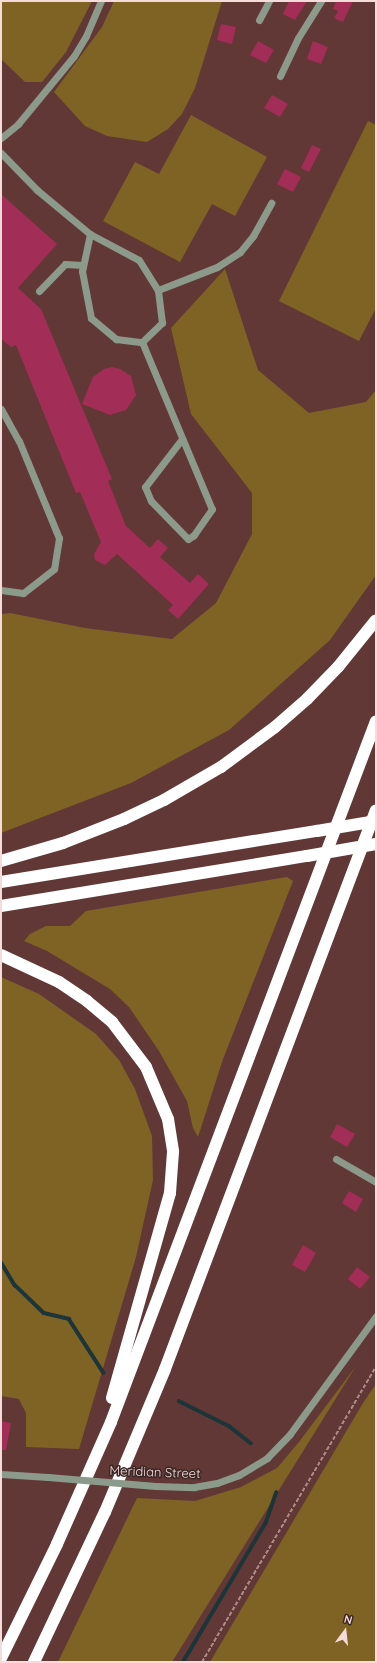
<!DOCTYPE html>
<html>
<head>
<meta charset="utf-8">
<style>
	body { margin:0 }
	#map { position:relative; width:377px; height:1663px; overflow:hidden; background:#613836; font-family:Quicksand,sans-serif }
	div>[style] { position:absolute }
	.green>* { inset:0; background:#7f6324 }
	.stream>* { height:3.5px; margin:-1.75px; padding:0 1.75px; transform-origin:1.75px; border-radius:1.75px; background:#1c3538 }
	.building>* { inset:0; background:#a22d56 }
	.path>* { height:2px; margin-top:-1px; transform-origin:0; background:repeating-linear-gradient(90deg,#ad8c8a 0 4px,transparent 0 6px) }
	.minor>* { height:7px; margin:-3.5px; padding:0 3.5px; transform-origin:3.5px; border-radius:3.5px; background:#8c9a8b }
	.highway>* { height:12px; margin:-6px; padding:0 6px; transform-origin:6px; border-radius:6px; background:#fff }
	.minor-bridge>* { height:7px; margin:-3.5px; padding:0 3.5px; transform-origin:3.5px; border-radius:3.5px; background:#8c9a8b }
	.highway-bridge>* { height:12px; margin:-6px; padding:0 6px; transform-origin:6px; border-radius:6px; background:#fff }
	span { translate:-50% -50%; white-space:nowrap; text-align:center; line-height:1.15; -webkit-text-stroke:3px #392624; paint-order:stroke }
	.street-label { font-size:13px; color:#f5dbd9 }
	.frame { position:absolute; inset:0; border:2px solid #f5dbd9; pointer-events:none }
	.north { position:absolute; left:325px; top:1611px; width:40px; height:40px; -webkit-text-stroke:3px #392624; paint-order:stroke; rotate:15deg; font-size:11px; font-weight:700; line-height:16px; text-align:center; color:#f5dbd9 }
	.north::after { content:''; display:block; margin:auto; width:14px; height:18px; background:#f5dbd9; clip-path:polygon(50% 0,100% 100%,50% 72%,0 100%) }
</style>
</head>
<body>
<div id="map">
	<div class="green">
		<div style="clip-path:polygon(1px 1px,92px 1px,66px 52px,42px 82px,25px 82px,1px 59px)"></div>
		<div style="clip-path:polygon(114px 1px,222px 1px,195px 88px,182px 114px,168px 129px,147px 142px,107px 136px,85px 126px,54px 92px,102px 27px)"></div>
		<div style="clip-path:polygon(191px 115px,267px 157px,235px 216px,212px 204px,180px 262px,103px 221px,135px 162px,159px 174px)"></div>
		<div style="clip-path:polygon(368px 121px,376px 125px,376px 308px,359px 341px,279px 301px)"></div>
		<div style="clip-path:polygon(225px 269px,258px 370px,309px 413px,366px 402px,376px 390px,376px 575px,330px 640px,229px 730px,131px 783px,1px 833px,1px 614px,10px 613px,85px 628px,172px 639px,216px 603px,252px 534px,252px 493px,191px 414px,171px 328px)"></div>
		<div style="clip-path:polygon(287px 877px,293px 881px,223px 1059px,198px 1137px,193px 1128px,187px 1101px,159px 1051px,129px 1007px,110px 989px,47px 951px,24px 941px,30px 934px,46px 926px,70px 926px,86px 911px)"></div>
		<div style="clip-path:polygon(1px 977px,39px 994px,96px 1034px,119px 1060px,135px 1089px,152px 1136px,153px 1180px,136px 1257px,79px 1449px,26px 1447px,26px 1413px,19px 1399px,1px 1396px)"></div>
		<div style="clip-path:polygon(356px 1366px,172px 1662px,58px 1662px,137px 1498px,195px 1501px,241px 1487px,277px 1468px,299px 1442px)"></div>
		<div style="clip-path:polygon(376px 1384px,376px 1662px,210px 1662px,363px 1403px)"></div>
	</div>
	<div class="stream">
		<div style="left:1px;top:1262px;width:27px;rotate:59deg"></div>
		<div style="left:15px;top:1285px;width:40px;rotate:44deg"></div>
		<div style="left:44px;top:1313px;width:26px;rotate:13deg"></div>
		<div style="left:69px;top:1319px;width:64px;rotate:57.1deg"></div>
		<div style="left:179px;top:1401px;width:56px;rotate:26.6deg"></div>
		<div style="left:229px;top:1426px;width:28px;rotate:38deg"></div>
		<div style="left:183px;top:1662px;width:163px;rotate:-59.3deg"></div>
		<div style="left:266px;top:1522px;width:31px;rotate:-71deg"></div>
	</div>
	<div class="building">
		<div style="clip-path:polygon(289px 1px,307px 1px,295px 20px,283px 14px)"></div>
		<div style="clip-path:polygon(336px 1px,353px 1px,343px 22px,334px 18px,338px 11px,333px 9px)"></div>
		<div style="clip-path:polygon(221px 24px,236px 27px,232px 44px,217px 40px)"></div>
		<div style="clip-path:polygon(258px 41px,274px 50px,266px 63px,250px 55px)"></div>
		<div style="clip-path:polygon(313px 41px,328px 47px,321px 64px,307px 59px)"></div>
		<div style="clip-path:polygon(272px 95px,288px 104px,280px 117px,264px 108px)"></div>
		<div style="clip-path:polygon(312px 145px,321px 149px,309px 172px,301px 168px)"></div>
		<div style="clip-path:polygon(285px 169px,301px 177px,293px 192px,277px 184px)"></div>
		<div style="clip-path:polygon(1px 194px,57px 244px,18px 288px,41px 309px,112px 479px,108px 481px,126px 526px,150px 548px,158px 539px,168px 548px,160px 557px,190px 583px,198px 574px,209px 584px,178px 619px,168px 610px,173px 605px,117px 554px,105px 565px,95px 560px,94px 554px,101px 542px,80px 492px,76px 493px,16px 345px,11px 347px,1px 339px)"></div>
		<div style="clip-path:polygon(112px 367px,120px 369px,131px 376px,136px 395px,126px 410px,110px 415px,82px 404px,93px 377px,104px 369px)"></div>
		<div style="clip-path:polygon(337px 1124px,355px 1134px,347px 1147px,330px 1137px)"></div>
		<div style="clip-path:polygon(349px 1191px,363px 1199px,356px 1212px,342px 1203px)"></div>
		<div style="clip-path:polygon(303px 1245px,316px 1253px,305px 1272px,292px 1265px)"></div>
		<div style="clip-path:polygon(357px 1267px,370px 1277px,360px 1289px,348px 1279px)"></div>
		<div style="clip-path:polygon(1px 1421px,11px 1423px,6px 1450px,1px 1450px)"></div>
	</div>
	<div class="path">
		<div style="left:202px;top:1662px;width:342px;rotate:-59.5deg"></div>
	</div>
	<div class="minor">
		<div style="left:259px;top:20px;width:21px;rotate:-62deg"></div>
		<div style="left:280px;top:76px;width:42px;rotate:-64.7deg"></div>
		<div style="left:298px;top:38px;width:44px;rotate:-58.1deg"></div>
		<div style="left:1px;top:138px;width:22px;rotate:-39deg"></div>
		<div style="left:18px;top:124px;width:88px;rotate:-50.5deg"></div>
		<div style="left:74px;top:56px;width:23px;rotate:-59deg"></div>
		<div style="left:86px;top:36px;width:38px;rotate:-67deg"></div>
		<div style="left:1px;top:153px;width:52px;rotate:45.8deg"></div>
		<div style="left:37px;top:190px;width:69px;rotate:39.7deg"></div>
		<div style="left:90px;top:234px;width:55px;rotate:28deg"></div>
		<div style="left:139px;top:260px;width:36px;rotate:58deg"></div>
		<div style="left:158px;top:290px;width:63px;rotate:-21.3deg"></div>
		<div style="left:217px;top:267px;width:27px;rotate:-33deg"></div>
		<div style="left:240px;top:252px;width:21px;rotate:-51deg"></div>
		<div style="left:253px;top:236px;width:38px;rotate:-61deg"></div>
		<div style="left:90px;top:234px;width:38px;rotate:102deg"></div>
		<div style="left:82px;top:271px;width:48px;rotate:79.2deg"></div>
		<div style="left:91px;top:318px;width:33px;rotate:40deg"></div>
		<div style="left:116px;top:339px;width:26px;rotate:7deg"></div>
		<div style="left:142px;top:342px;width:28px;rotate:-44deg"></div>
		<div style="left:162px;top:323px;width:33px;rotate:-97deg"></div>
		<div style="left:39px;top:291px;width:37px;rotate:-46deg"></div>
		<div style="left:65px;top:264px;width:18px;rotate:3deg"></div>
		<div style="left:142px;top:342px;width:181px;rotate:67.3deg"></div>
		<div style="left:212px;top:509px;width:32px;rotate:125deg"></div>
		<div style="left:194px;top:535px;width:7px;rotate:146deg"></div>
		<div style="left:188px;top:539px;width:53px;rotate:-134.2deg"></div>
		<div style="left:151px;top:501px;width:15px;rotate:-113deg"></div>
		<div style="left:145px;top:487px;width:61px;rotate:-52.4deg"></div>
		<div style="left:1px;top:409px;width:37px;rotate:61deg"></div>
		<div style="left:19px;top:441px;width:105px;rotate:67.6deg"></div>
		<div style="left:59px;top:538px;width:31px;rotate:99deg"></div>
		<div style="left:54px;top:569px;width:39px;rotate:142deg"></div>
		<div style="left:23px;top:593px;width:22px;rotate:-172deg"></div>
		<div style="left:336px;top:1159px;width:46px;rotate:29.9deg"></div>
		<div style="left:1px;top:1474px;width:47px;rotate:3.7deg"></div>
		<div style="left:156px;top:1486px;width:38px;rotate:2deg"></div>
		<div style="left:194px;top:1487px;width:23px;rotate:-10deg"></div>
		<div style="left:217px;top:1483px;width:23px;rotate:-20deg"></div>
		<div style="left:239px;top:1475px;width:33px;rotate:-31deg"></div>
		<div style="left:267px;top:1458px;width:33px;rotate:-46deg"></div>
		<div style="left:290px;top:1434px;width:146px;rotate:-53.9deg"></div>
	</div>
	<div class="highway">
		<div style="left:1px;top:861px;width:65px;rotate:-16.2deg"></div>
		<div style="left:63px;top:843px;width:66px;rotate:-21.5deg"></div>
		<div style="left:124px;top:819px;width:44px;rotate:-25.4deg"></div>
		<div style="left:164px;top:800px;width:66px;rotate:-30.1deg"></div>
		<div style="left:221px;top:767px;width:67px;rotate:-36.5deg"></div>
		<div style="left:275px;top:727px;width:43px;rotate:-41.2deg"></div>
		<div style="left:307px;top:699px;width:45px;rotate:-45.9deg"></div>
		<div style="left:338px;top:667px;width:60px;rotate:-51deg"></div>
		<div style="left:1px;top:882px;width:320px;rotate:-9.2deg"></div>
		<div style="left:1px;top:906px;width:310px;rotate:-9.3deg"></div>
		<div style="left:1px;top:955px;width:64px;rotate:25deg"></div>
		<div style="left:59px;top:982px;width:34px;rotate:34deg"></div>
		<div style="left:87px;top:1001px;width:33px;rotate:40deg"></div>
		<div style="left:112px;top:1022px;width:56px;rotate:52.9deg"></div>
		<div style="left:146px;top:1067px;width:56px;rotate:67.1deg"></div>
		<div style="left:168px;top:1119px;width:33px;rotate:81deg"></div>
		<div style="left:173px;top:1152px;width:41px;rotate:94.2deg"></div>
		<div style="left:170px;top:1193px;width:213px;rotate:105.8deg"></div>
		<div style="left:1px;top:1658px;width:127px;rotate:-63.8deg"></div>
		<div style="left:57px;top:1544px;width:133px;rotate:-66.1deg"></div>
		<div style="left:111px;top:1422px;width:749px;rotate:-69.29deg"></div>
		<div style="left:34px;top:1662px;width:166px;rotate:-64.7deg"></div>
		<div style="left:105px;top:1512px;width:155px;rotate:-67.2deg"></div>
		<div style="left:165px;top:1369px;width:597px;rotate:-69.32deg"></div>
	</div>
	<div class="minor-bridge">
		<div style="left:48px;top:1477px;width:108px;rotate:4.8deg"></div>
	</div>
	<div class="highway-bridge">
		<div style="left:317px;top:831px;width:60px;rotate:-9.6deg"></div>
		<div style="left:307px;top:856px;width:70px;rotate:-9.9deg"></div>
	</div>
	<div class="street-label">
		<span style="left:155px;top:1472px;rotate:2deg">Meridian Street</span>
	</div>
	<div class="frame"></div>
	<div class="north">N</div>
</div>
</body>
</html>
